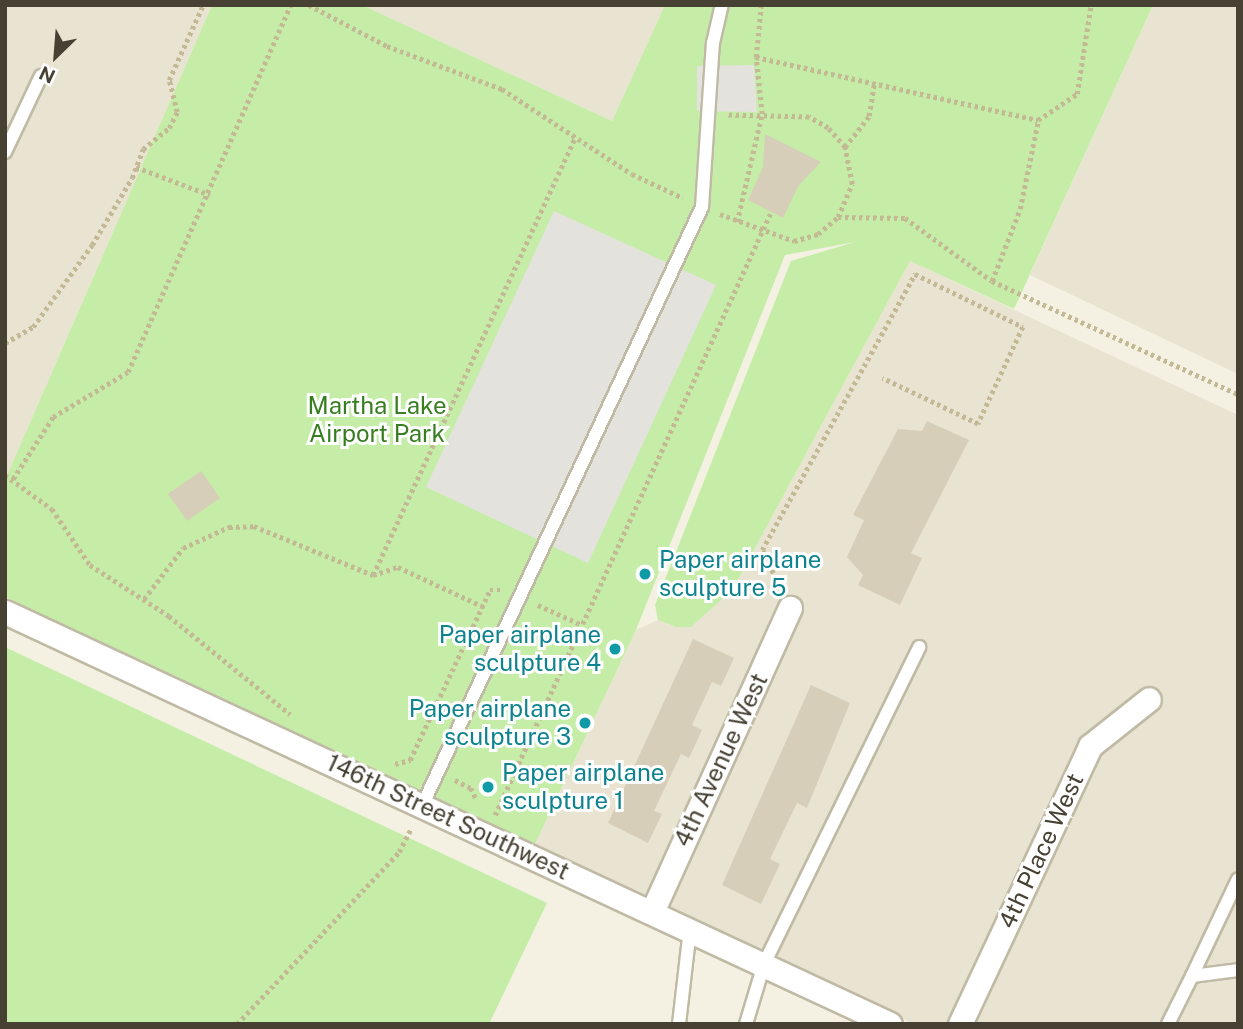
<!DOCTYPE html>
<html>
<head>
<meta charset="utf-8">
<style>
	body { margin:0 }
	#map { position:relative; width:1243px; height:1029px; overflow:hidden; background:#f4f1e3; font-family:"Public Sans",sans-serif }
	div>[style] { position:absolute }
	.residential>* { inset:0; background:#e8e4d1 }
	.green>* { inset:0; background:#c5eda8 }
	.parking>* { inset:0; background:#e4e2dd }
	.building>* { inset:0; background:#d6ceb8 }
	.path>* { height:4.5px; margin-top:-2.25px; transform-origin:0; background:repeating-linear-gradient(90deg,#c3b995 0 3.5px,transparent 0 7px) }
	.roads { filter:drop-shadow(2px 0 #c0baa5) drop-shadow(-2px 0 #c0baa5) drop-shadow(0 2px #c0baa5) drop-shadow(0 -2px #c0baa5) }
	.service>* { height:12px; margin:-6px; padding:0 6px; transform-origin:6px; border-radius:6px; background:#fff }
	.minor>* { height:23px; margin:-11.5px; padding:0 11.5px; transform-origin:11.5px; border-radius:11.5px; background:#fff }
	.dots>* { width:19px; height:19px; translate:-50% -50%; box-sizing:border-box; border:4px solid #fff; border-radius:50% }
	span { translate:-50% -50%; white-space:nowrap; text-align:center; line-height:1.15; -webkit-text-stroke:6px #fff; paint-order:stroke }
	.park-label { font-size:24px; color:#387e20 }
	.culture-label { font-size:24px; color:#0d838f }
	.left { translate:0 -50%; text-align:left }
	.right { translate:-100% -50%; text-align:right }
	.street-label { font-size:24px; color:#464133 }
	.frame { position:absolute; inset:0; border:7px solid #464133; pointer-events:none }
	.north { position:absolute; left:21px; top:21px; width:70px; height:70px; -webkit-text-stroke:5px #fff; paint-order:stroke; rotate:205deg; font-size:19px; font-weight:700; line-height:28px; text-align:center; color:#464133 }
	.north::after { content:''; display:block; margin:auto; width:24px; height:32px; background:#464133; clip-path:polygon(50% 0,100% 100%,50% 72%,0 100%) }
</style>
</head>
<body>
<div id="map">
	<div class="residential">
		<div style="clip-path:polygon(5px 5px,212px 5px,5px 480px)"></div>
		<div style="clip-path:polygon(362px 5px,665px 5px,612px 121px)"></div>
		<div style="clip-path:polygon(1153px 5px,1238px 5px,1238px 374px,1030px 275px)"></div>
		<div style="clip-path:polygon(910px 261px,1238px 415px,1238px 1024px,914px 1024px,535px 844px,636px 630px,658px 620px,675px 627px,733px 589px)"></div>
	</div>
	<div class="green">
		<div style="clip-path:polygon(212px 5px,362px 5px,612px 121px,665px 5px,1153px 5px,1014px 309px,910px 261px,733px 589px,691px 627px,676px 627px,658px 620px,655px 605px,791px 261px,855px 242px,785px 255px,636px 630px,535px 844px,5px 597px,5px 480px)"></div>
		<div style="clip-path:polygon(7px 648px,547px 903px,489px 1024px,5px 1024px)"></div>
	</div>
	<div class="parking">
		<div style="clip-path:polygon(754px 65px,757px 112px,697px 111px,697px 66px)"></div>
		<div style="clip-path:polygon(554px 211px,716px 285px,588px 563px,426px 487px)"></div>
	</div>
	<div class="building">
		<div style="clip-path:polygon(765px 134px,821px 162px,799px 185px,783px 218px,748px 200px,763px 167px)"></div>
		<div style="clip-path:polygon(927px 421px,969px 440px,911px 553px,922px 558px,900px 605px,858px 585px,863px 575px,847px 557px,864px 520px,853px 515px,898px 429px,922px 431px)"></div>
		<div style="clip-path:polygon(201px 471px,220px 498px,187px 521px,168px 494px)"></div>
		<div style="clip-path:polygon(693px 639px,734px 658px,721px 686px,712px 682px,692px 725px,702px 730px,689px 758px,681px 754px,654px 811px,662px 814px,648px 843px,608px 823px)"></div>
		<div style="clip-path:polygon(811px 685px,850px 703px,807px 808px,797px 803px,770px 859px,780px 864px,761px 904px,722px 885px)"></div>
	</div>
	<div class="path">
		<div style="left:309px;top:5px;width:88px;rotate:27.7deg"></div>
		<div style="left:387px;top:46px;width:123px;rotate:20.5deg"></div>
		<div style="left:502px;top:89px;width:155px;rotate:33.2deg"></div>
		<div style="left:632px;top:174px;width:56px;rotate:25.2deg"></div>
		<div style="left:756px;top:57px;width:289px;rotate:12.6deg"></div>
		<div style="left:1038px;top:120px;width:47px;rotate:-33.7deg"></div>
		<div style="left:1077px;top:94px;width:90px;rotate:-81.1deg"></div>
		<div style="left:845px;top:147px;width:39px;rotate:-52deg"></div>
		<div style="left:869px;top:116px;width:32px;rotate:-81deg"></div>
		<div style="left:136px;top:167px;width:79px;rotate:20.7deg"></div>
		<div style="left:720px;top:214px;width:79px;rotate:20deg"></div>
		<div style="left:794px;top:241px;width:25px;rotate:-16deg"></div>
		<div style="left:818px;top:234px;width:26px;rotate:-40deg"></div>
		<div style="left:838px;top:217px;width:36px;rotate:-67deg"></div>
		<div style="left:852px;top:184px;width:38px;rotate:-101deg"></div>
		<div style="left:845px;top:147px;width:25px;rotate:-132deg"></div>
		<div style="left:828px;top:128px;width:22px;rotate:-150deg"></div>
		<div style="left:809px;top:117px;width:82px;rotate:-178.6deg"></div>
		<div style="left:838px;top:217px;width:67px;rotate:0.9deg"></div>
		<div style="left:905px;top:218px;width:107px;rotate:35.9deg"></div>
		<div style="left:992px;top:281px;width:271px;rotate:24.7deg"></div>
		<div style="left:737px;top:222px;width:111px;rotate:-77deg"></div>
		<div style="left:762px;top:114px;width:57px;rotate:-96deg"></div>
		<div style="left:756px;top:57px;width:52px;rotate:-84.5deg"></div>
		<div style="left:992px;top:281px;width:77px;rotate:-68.7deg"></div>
		<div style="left:1020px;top:209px;width:90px;rotate:-78.4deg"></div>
		<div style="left:5px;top:343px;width:32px;rotate:-30deg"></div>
		<div style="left:33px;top:327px;width:101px;rotate:-54.3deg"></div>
		<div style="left:92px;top:245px;width:78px;rotate:-59.2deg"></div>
		<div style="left:132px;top:178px;width:31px;rotate:-69deg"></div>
		<div style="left:143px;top:149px;width:33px;rotate:-39deg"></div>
		<div style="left:169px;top:128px;width:18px;rotate:-63deg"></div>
		<div style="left:177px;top:112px;width:33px;rotate:-104deg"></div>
		<div style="left:169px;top:80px;width:82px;rotate:-65.6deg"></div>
		<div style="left:5px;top:475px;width:58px;rotate:35.9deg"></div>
		<div style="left:52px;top:509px;width:68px;rotate:55.8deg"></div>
		<div style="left:90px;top:565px;width:94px;rotate:32.8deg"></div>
		<div style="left:169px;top:616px;width:156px;rotate:39deg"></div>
		<div style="left:13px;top:479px;width:74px;rotate:-57.2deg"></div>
		<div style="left:53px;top:417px;width:87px;rotate:-31deg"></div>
		<div style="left:128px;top:372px;width:402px;rotate:-66.1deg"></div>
		<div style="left:373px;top:575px;width:482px;rotate:-65.2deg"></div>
		<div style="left:779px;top:586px;width:40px;rotate:-115deg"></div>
		<div style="left:762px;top:550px;width:316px;rotate:-61deg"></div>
		<div style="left:915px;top:274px;width:120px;rotate:26.1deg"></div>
		<div style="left:1023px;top:327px;width:107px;rotate:114.9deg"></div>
		<div style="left:978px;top:424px;width:106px;rotate:-154.4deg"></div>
		<div style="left:144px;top:599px;width:64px;rotate:-52.6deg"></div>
		<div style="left:183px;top:548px;width:51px;rotate:-24.5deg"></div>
		<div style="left:229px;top:527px;width:25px;rotate:-2deg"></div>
		<div style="left:254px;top:526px;width:129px;rotate:22.4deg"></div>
		<div style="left:373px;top:575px;width:26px;rotate:-18deg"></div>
		<div style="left:398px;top:567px;width:95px;rotate:24.9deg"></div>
		<div style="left:538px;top:605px;width:48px;rotate:24.4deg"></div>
		<div style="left:395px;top:764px;width:16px;rotate:-15deg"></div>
		<div style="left:410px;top:760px;width:188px;rotate:-64.8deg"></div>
		<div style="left:490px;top:590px;width:11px"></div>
		<div style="left:455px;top:780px;width:18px;rotate:27deg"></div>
		<div style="left:471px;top:788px;width:14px;rotate:65deg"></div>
		<div style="left:495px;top:815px;width:661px;rotate:-65.41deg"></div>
		<div style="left:237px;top:1024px;width:236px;rotate:-46.7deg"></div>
		<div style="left:399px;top:852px;width:27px;rotate:-63deg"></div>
	</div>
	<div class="roads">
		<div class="service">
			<div style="left:5px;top:152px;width:84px;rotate:-64.7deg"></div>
			<div style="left:422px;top:806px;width:661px;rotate:-64.95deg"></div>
			<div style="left:702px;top:207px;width:164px;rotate:-86.2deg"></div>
			<div style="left:713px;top:43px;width:39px;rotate:-77deg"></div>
			<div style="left:1192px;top:976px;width:107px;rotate:-64.6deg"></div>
			<div style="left:679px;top:1024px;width:96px;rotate:-83.4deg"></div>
			<div style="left:746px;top:1024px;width:63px;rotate:-73.3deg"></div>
			<div style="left:764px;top:964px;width:353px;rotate:-63.9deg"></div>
			<div style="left:1168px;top:1024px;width:54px;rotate:-63.4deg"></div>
			<div style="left:1192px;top:976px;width:46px;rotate:-7.4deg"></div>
		</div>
		<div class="minor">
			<div style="left:5px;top:612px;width:976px;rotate:24.96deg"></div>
			<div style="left:652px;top:912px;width:334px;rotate:-65.6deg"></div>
			<div style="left:960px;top:1024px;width:307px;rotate:-64.9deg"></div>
			<div style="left:1090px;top:746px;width:75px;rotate:-38.5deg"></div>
		</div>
	</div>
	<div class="dots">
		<div style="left:645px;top:574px;background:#0f9aa8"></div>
		<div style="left:615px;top:649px;background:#0f9aa8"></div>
		<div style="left:585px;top:723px;background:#0f9aa8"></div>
		<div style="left:488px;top:787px;background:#0f9aa8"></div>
	</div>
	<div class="park-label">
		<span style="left:377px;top:420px">Martha Lake<br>Airport Park</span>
	</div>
	<div class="culture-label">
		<span class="left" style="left:659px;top:574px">Paper airplane<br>sculpture 5</span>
		<span class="right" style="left:601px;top:649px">Paper airplane<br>sculpture 4</span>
		<span class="right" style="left:571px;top:723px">Paper airplane<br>sculpture 3</span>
		<span class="left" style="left:502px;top:787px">Paper airplane<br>sculpture 1</span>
	</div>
	<div class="street-label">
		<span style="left:721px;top:760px;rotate:-65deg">4th Avenue West</span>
		<span style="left:448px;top:817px;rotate:25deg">146th Street Southwest</span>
		<span style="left:1041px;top:851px;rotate:-65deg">4th Place West</span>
	</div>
	<div class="frame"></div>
	<div class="north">N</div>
</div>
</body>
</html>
